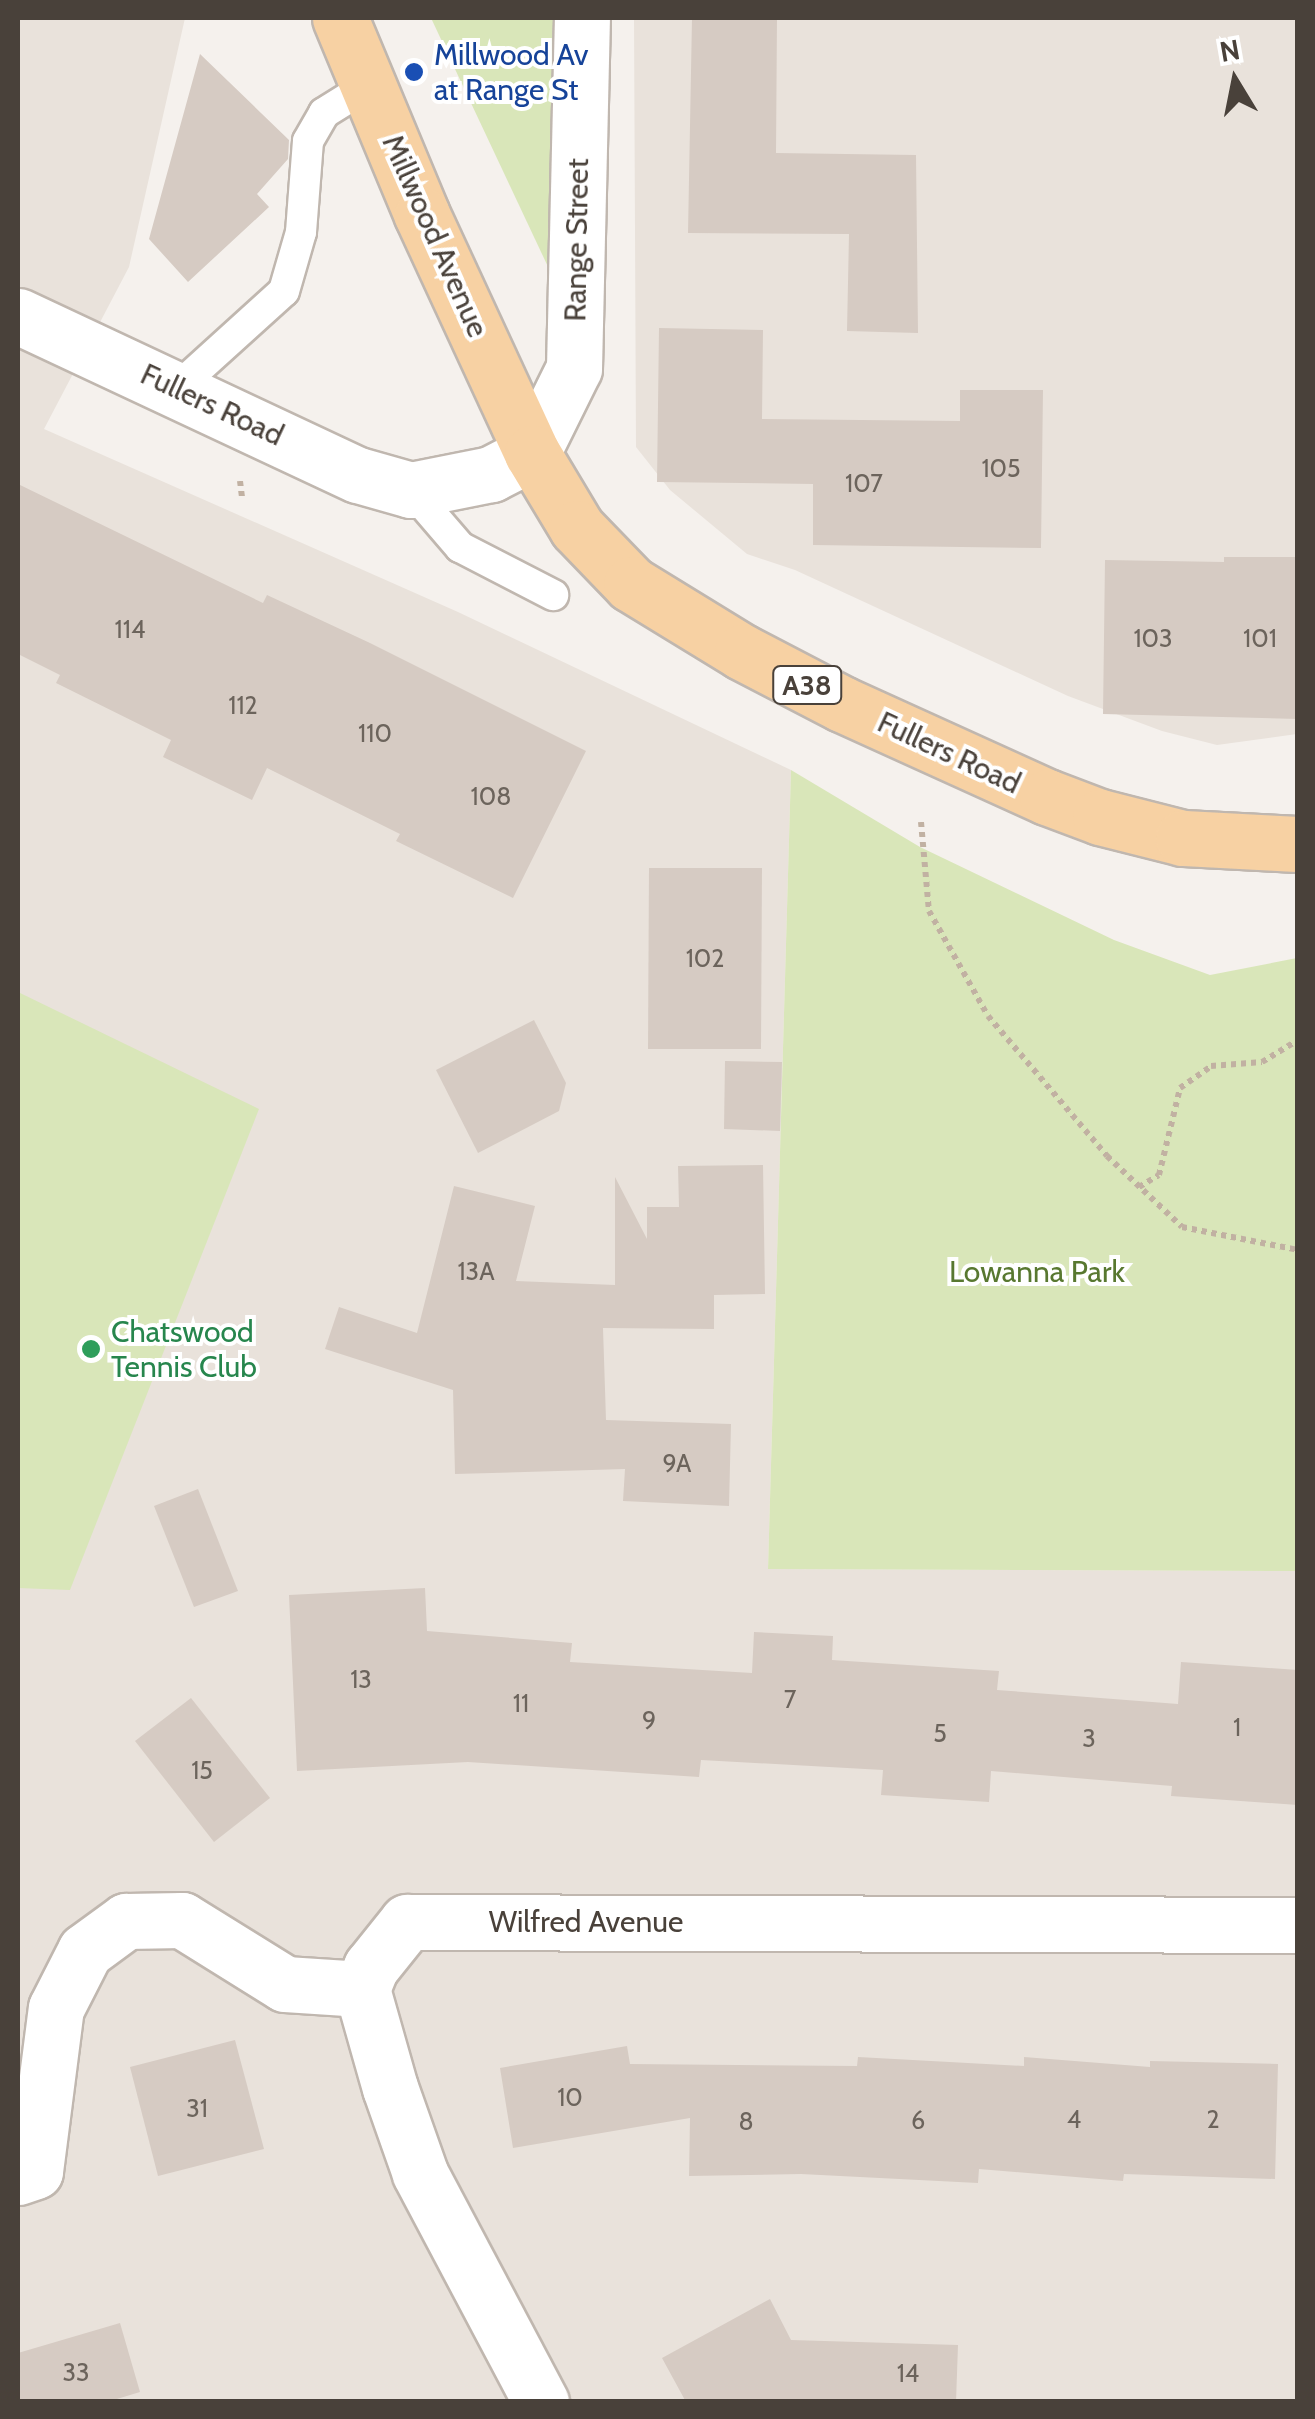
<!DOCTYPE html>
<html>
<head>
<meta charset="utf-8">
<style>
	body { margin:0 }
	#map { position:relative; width:1315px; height:2419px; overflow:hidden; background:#f5f1ed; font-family:Cabin,sans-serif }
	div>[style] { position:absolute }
	.residential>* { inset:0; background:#e9e2db }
	.green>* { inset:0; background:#d9e6b9 }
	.building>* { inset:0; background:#d6cbc3 }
	.path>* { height:6px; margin-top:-3px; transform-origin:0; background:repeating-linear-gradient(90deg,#c1b1a2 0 5px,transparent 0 10px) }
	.roads { filter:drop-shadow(2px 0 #c0b7af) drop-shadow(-2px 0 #c0b7af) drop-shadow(0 2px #c0b7af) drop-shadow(0 -2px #c0b7af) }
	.lane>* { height:30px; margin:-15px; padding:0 15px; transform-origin:15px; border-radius:15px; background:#fff }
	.street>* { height:55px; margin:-27.5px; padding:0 27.5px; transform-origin:27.5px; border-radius:27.5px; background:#fff }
	.primary>* { height:55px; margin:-27.5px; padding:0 27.5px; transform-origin:27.5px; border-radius:27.5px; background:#f7d1a3 }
	.dots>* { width:28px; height:28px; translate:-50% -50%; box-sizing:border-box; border:5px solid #fff; border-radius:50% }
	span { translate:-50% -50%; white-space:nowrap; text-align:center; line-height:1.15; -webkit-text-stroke:8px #fff; paint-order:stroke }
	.number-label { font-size:25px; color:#6c645c }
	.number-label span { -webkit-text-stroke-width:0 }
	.shield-label span { padding:2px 8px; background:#fff; border:2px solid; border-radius:8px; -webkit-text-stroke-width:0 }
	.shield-label { font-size:28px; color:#49413a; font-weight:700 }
	.transit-label { font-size:30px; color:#164399 }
	.left { translate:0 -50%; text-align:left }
	.street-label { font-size:30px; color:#49413a }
	.park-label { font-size:30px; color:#587830 }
	.leisure-label { font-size:30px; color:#27864d }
	.frame { position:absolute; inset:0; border:20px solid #49413a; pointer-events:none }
	.north { position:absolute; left:1185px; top:30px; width:100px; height:100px; -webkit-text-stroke:8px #fff; paint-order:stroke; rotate:350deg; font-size:28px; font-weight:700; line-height:40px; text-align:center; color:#49413a }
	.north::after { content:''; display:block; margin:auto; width:35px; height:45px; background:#49413a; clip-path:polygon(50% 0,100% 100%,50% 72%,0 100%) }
</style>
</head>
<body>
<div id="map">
	<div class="residential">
		<div style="clip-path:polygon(18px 18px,185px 18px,129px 267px,44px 429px,458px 612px,791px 770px,768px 1569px,1297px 1571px,1297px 2401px,18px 2401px)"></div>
		<div style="clip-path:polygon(634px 18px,1297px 18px,1297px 734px,1217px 745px,1162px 731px,1068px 696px,795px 570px,747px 554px,670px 490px,636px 447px)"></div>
	</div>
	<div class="green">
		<div style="clip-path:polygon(431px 18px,561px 18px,558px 288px)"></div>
		<div style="clip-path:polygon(791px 770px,920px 847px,1114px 940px,1210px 975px,1297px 958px,1297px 1571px,768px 1569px)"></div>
		<div style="clip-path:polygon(18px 992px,259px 1109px,70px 1590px,18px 1588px)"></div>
	</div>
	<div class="building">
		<div style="clip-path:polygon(692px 18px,777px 18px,776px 153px,916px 155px,918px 333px,847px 331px,849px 234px,688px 233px)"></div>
		<div style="clip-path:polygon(200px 54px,289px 140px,288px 159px,257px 194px,269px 207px,188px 282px,149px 239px)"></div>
		<div style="clip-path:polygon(659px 328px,763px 330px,762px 419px,960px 421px,960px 390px,1043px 390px,1041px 548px,813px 545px,813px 484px,657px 482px)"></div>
		<div style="clip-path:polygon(18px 484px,263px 603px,267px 595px,370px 643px,586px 751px,513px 898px,396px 841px,400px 834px,267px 768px,252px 800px,163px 757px,171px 740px,56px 683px,60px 675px,18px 654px)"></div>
		<div style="clip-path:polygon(1224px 557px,1298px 557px,1298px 719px,1103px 714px,1105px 560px,1224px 562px)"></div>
		<div style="clip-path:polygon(649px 868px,762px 868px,761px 1049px,648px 1049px)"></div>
		<div style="clip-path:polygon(534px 1020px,566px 1083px,559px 1111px,478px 1153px,436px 1070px)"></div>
		<div style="clip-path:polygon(725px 1061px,782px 1062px,780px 1131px,724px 1129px)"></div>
		<div style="clip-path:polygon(763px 1165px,765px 1294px,714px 1295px,714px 1329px,603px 1328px,606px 1420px,731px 1424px,729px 1506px,623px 1501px,625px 1469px,455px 1474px,453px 1390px,325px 1349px,339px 1307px,417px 1333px,454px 1186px,535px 1206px,516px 1281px,615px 1285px,615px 1177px,647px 1239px,647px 1207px,679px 1207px,678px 1166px)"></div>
		<div style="clip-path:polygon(198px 1489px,238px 1591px,194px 1607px,154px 1506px)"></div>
		<div style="clip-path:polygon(425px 1588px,427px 1631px,572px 1643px,570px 1662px,752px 1673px,754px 1632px,833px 1636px,832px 1660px,999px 1671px,997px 1690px,1178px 1704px,1181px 1662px,1298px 1670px,1298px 1805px,1171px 1796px,1172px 1786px,991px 1771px,989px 1802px,881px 1795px,883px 1770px,701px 1760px,699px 1777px,468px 1762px,297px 1771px,289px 1595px)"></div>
		<div style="clip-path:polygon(191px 1698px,270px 1798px,214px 1842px,135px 1741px)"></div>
		<div style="clip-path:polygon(235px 2040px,264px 2149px,158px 2176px,130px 2067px)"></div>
		<div style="clip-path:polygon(627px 2046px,630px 2064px,857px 2066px,858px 2057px,1024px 2066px,1024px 2057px,1150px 2067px,1150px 2061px,1278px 2064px,1275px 2179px,1124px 2174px,1123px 2181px,979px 2169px,978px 2183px,801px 2174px,689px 2176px,690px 2118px,513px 2148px,500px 2068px)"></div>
		<div style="clip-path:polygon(770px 2299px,791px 2340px,958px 2345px,956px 2402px,686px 2402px,662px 2358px)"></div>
		<div style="clip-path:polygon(120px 2323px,140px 2392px,107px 2402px,18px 2402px,18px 2353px)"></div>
	</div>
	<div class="path">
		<div style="left:240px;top:481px;width:17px;rotate:83deg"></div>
		<div style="left:921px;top:822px;width:89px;rotate:84.9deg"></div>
		<div style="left:929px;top:911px;width:120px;rotate:60.7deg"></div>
		<div style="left:988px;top:1016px;width:184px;rotate:49.6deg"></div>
		<div style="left:1107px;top:1156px;width:103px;rotate:43.4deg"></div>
		<div style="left:1182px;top:1227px;width:118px;rotate:11.2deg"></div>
		<div style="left:1139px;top:1187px;width:23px;rotate:-31deg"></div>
		<div style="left:1159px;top:1175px;width:89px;rotate:-76.4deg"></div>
		<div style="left:1180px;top:1088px;width:38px;rotate:-35deg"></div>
		<div style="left:1211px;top:1066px;width:51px;rotate:-4.5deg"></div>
		<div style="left:1262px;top:1062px;width:42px;rotate:-31.4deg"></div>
	</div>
	<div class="roads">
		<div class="lane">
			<div style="left:177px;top:388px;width:144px;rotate:-42.2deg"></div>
			<div style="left:284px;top:291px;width:61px;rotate:-73.9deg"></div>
			<div style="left:301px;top:232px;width:91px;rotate:-85.6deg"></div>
			<div style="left:308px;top:141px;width:32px;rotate:-60deg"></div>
			<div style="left:324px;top:113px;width:53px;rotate:-31.9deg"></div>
			<div style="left:411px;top:490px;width:75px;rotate:49.3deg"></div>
			<div style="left:460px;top:547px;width:105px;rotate:27.3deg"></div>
		</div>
		<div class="street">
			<div style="left:18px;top:316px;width:375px;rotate:25.1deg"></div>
			<div style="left:358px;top:475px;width:55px;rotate:15.8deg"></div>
			<div style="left:411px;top:490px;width:82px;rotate:-11.3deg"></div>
			<div style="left:491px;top:474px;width:46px;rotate:-27.1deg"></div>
			<div style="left:532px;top:453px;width:95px;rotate:-63.7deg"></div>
			<div style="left:574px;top:368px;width:350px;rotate:-88.7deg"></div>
			<div style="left:18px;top:2177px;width:18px;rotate:-19deg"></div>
			<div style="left:35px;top:2171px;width:164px;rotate:-82.7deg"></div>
			<div style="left:56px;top:2008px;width:64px;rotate:-63deg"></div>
			<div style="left:85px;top:1951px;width:51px;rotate:-36.2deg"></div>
			<div style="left:126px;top:1921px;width:56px;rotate:-1deg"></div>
			<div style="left:182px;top:1920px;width:121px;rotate:31.9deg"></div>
			<div style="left:285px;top:1984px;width:77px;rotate:3.7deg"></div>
			<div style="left:541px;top:2402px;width:259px;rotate:-117.9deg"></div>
			<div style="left:420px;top:2173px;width:90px;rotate:-109.4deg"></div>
			<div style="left:390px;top:2088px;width:103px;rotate:-105.8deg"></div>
			<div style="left:362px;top:1989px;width:24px;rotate:-68deg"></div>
			<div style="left:371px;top:1967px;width:58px;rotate:-51.3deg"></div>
			<div style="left:407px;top:1922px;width:891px;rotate:0.19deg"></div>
		</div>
		<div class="primary">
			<div style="left:340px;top:18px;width:213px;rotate:67.4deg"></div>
			<div style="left:422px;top:215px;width:262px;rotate:65.2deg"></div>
			<div style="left:532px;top:453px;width:87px;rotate:59deg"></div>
			<div style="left:577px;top:528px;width:78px;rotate:46deg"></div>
			<div style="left:631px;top:584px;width:130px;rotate:31.5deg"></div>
			<div style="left:742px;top:652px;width:113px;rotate:27.5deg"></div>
			<div style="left:842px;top:704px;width:225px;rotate:24.4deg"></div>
			<div style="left:1047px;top:797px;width:57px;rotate:20.7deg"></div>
			<div style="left:1100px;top:817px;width:86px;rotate:14.2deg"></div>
			<div style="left:1183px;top:838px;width:115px;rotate:3deg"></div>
		</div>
	</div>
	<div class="dots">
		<div style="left:414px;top:72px;background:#1a4fb4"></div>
		<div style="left:91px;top:1349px;background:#2e9e5b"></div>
	</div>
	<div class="number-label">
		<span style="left:1001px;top:468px">105</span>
		<span style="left:864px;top:483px">107</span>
		<span style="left:130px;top:629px">114</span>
		<span style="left:1153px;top:638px">103</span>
		<span style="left:1260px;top:638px">101</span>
		<span style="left:243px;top:705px">112</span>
		<span style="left:375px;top:733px">110</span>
		<span style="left:491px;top:796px">108</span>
		<span style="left:705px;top:958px">102</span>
		<span style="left:476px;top:1271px">13A</span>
		<span style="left:677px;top:1463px">9A</span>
		<span style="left:361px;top:1679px">13</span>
		<span style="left:790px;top:1699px">7</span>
		<span style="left:521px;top:1703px">11</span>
		<span style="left:649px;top:1720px">9</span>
		<span style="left:1237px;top:1727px">1</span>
		<span style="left:940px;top:1733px">5</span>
		<span style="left:1089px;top:1738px">3</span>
		<span style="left:202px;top:1770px">15</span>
		<span style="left:570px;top:2097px">10</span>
		<span style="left:197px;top:2108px">31</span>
		<span style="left:1074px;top:2119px">4</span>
		<span style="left:1213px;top:2119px">2</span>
		<span style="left:918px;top:2120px">6</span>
		<span style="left:746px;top:2121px">8</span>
		<span style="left:76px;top:2372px">33</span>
		<span style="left:908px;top:2373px">14</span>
	</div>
	<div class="shield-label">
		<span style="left:807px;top:685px">A38</span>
	</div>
	<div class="transit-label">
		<span class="left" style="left:434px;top:72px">Millwood Av<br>at Range St</span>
	</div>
	<div class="street-label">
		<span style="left:435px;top:236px;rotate:66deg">Millwood Avenue</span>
		<span style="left:577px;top:240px;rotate:-89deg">Range Street</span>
		<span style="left:212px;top:405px;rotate:25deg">Fullers Road</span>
		<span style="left:949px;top:753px;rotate:25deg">Fullers Road</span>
		<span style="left:586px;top:1922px">Wilfred Avenue</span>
	</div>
	<div class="park-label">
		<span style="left:1037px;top:1272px">Lowanna Park</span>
	</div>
	<div class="leisure-label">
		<span class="left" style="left:111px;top:1349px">Chatswood<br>Tennis Club</span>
	</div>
	<div class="frame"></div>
	<div class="north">N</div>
</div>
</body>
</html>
